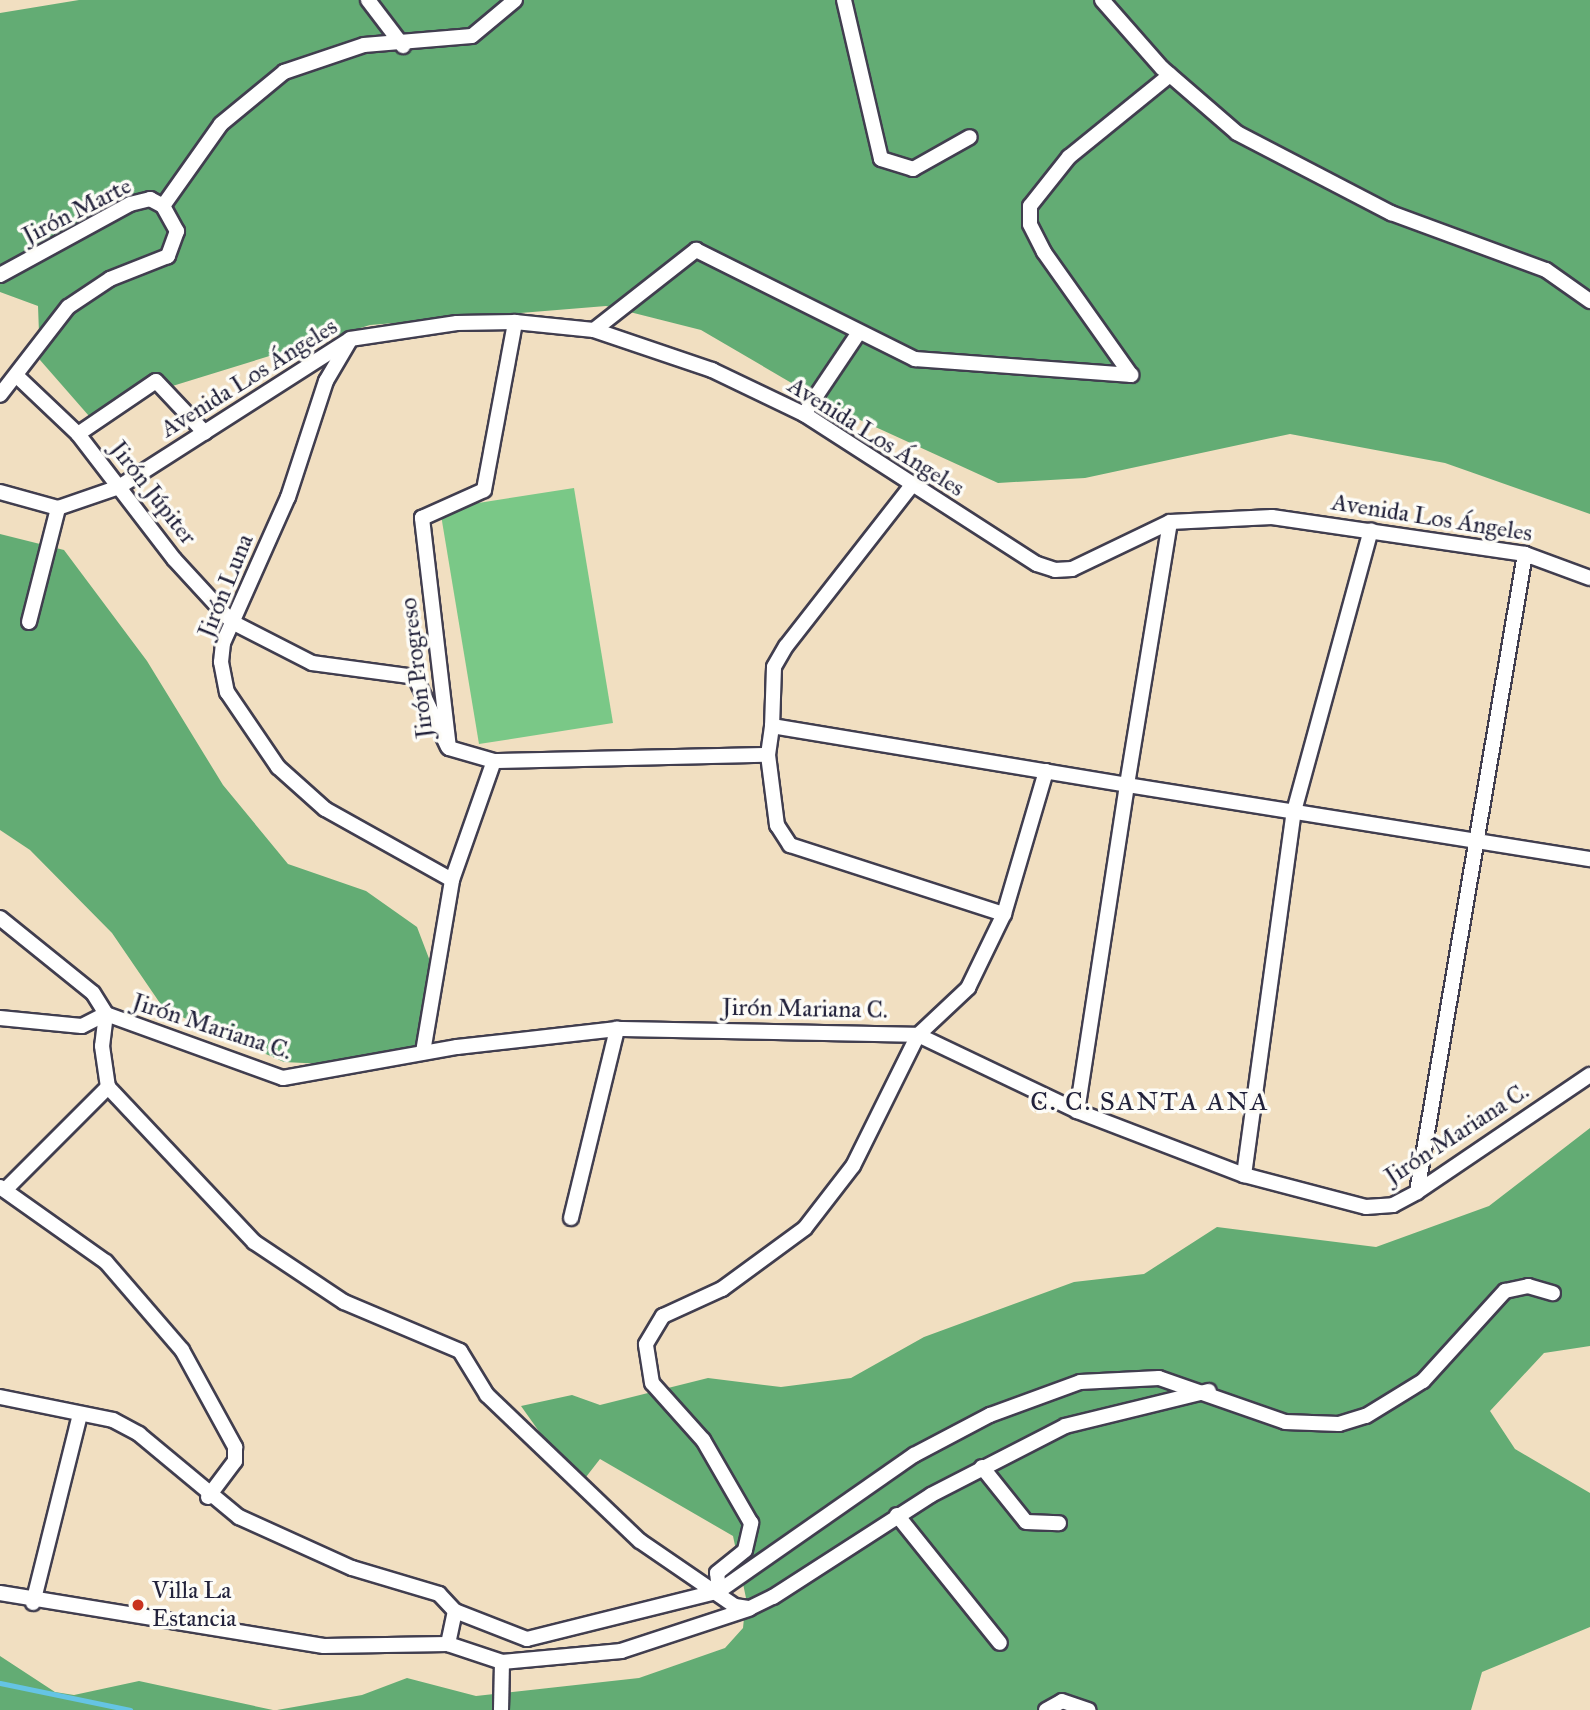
<!DOCTYPE html>
<html>
<head>
<meta charset="utf-8">
<style>
	body { margin:0 }
	#map { position:relative; width:1590px; height:1710px; overflow:hidden; background:#f1dfc1; font-family:"IM FELL Great Primer",serif }
	div>[style] { position:absolute }
	.green>* { inset:0; background:#7ac887 }
	.forest>* { inset:0; background:#63ac74 }
	.stream>* { height:5px; margin:-2.5px; padding:0 2.5px; transform-origin:2.5px; border-radius:2.5px; background:#65c4e4 }
	.roads { filter:drop-shadow(2px 0 #413e4f) drop-shadow(-2px 0 #413e4f) drop-shadow(0 2px #413e4f) drop-shadow(0 -2px #413e4f) }
	.street>* { height:14px; margin:-7px; padding:0 7px; transform-origin:7px; border-radius:7px; background:#fff }
	.dots>* { width:19px; height:19px; translate:-50% -50%; box-sizing:border-box; border:4px solid #fdfcf7; border-radius:50% }
	span { translate:-50% -50%; white-space:nowrap; text-align:center; line-height:1.15; -webkit-text-stroke:7px #fdfcf7; paint-order:stroke }
	.street-label { font-size:24px; color:#22223b }
	.poi-label { font-size:24px; color:#22223b }
	.left { translate:0 -50%; text-align:left }
	.neighbourhood-label { font-size:26px; color:#22223b; letter-spacing:2px }
</style>
</head>
<body>
<div id="map">
	<div class="green">
		<div style="clip-path:polygon(574px 488px,613px 723px,479px 744px,440px 509px)"></div>
	</div>
	<div class="forest">
		<div style="clip-path:polygon(79px 0,1590px 0,1590px 514px,1445px 463px,1290px 434px,1085px 478px,998px 483px,836px 409px,701px 330px,606px 306px,370px 325px,153px 392px,96px 424px,40px 360px,38px 306px,0 292px,0 13px)"></div>
		<div style="clip-path:polygon(0 534px,64px 550px,147px 661px,223px 785px,288px 864px,366px 891px,417px 927px,433px 969px,426px 1041px,365px 1066px,284px 1062px,164px 1009px,112px 933px,30px 850px,0 830px)"></div>
		<div style="clip-path:polygon(1590px 1128px,1590px 1346px,1544px 1353px,1490px 1411px,1515px 1449px,1590px 1493px,1590px 1627px,1482px 1672px,1471px 1710px,277px 1710px,362px 1695px,407px 1678px,476px 1696px,639px 1678px,725px 1648px,743px 1628px,746px 1598px,733px 1536px,600px 1459px,586px 1477px,543px 1437px,521px 1406px,572px 1395px,600px 1405px,708px 1378px,781px 1387px,851px 1378px,924px 1337px,1074px 1282px,1144px 1274px,1217px 1227px,1376px 1247px,1489px 1206px)"></div>
		<div style="clip-path:polygon(0 1656px,55px 1692px,74px 1695px,139px 1681px,273px 1710px,0 1710px)"></div>
	</div>
	<div class="stream">
		<div style="left:0;top:1683px;width:133px;rotate:11.7deg"></div>
	</div>
	<div class="roads">
		<div class="street">
			<div style="left:368px;top:0;width:58px;rotate:52.7deg"></div>
			<div style="left:844px;top:0;width:163px;rotate:76.9deg"></div>
			<div style="left:881px;top:159px;width:34px;rotate:17deg"></div>
			<div style="left:913px;top:169px;width:65px;rotate:-29.3deg"></div>
			<div style="left:1102px;top:0;width:91px;rotate:48.6deg"></div>
			<div style="left:1162px;top:68px;width:99px;rotate:40.9deg"></div>
			<div style="left:1237px;top:133px;width:174px;rotate:27.5deg"></div>
			<div style="left:1391px;top:213px;width:165px;rotate:20.2deg"></div>
			<div style="left:1546px;top:270px;width:54px;rotate:35.2deg"></div>
			<div style="left:163px;top:206px;width:100px;rotate:-54.7deg"></div>
			<div style="left:221px;top:124px;width:82px;rotate:-39.5deg"></div>
			<div style="left:284px;top:72px;width:84px;rotate:-18.6deg"></div>
			<div style="left:364px;top:45px;width:108px;rotate:-4.8deg"></div>
			<div style="left:472px;top:36px;width:56px;rotate:-39.9deg"></div>
			<div style="left:0;top:275px;width:148px;rotate:-28.6deg"></div>
			<div style="left:130px;top:204px;width:21px;rotate:-14deg"></div>
			<div style="left:150px;top:199px;width:15px;rotate:28deg"></div>
			<div style="left:163px;top:206px;width:29px;rotate:61deg"></div>
			<div style="left:177px;top:231px;width:27px;rotate:110deg"></div>
			<div style="left:168px;top:256px;width:62px;rotate:158.4deg"></div>
			<div style="left:110px;top:279px;width:50px;rotate:146.3deg"></div>
			<div style="left:68px;top:307px;width:111px;rotate:127.7deg"></div>
			<div style="left:594px;top:330px;width:130px;rotate:-38.1deg"></div>
			<div style="left:696px;top:250px;width:245px;rotate:26.5deg"></div>
			<div style="left:915px;top:359px;width:217px;rotate:4.2deg"></div>
			<div style="left:349px;top:342px;width:45px;rotate:120.5deg"></div>
			<div style="left:326px;top:381px;width:122px;rotate:108.1deg"></div>
			<div style="left:288px;top:497px;width:160px;rotate:114deg"></div>
			<div style="left:223px;top:643px;width:19px;rotate:96deg"></div>
			<div style="left:221px;top:662px;width:31px;rotate:79deg"></div>
			<div style="left:227px;top:692px;width:91px;rotate:55.8deg"></div>
			<div style="left:278px;top:767px;width:63px;rotate:41.8deg"></div>
			<div style="left:325px;top:809px;width:145px;rotate:29.2deg"></div>
			<div style="left:1131px;top:375px;width:151px;rotate:-125.3deg"></div>
			<div style="left:1044px;top:252px;width:31px;rotate:-117deg"></div>
			<div style="left:1030px;top:224px;width:18px;rotate:-90deg"></div>
			<div style="left:1030px;top:206px;width:63px;rotate:-51.5deg"></div>
			<div style="left:1069px;top:157px;width:130px;rotate:-39.1deg"></div>
			<div style="left:19px;top:378px;width:81px;rotate:43.5deg"></div>
			<div style="left:78px;top:434px;width:158px;rotate:52.5deg"></div>
			<div style="left:174px;top:559px;width:86px;rotate:47.4deg"></div>
			<div style="left:232px;top:622px;width:90px;rotate:27.1deg"></div>
			<div style="left:312px;top:663px;width:104px;rotate:7.7deg"></div>
			<div style="left:415px;top:677px;width:77px;rotate:64.8deg"></div>
			<div style="left:804px;top:414px;width:95px;rotate:-56.1deg"></div>
			<div style="left:78px;top:434px;width:94px;rotate:-34.2deg"></div>
			<div style="left:156px;top:381px;width:71px;rotate:46.7deg"></div>
			<div style="left:912px;top:485px;width:204px;rotate:128deg"></div>
			<div style="left:786px;top:646px;width:24px;rotate:120deg"></div>
			<div style="left:774px;top:667px;width:59px;rotate:91.9deg"></div>
			<div style="left:772px;top:726px;width:360px;rotate:9.4deg"></div>
			<div style="left:1127px;top:785px;width:330px;rotate:98.7deg"></div>
			<div style="left:0;top:492px;width:60px;rotate:15.4deg"></div>
			<div style="left:58px;top:508px;width:65px;rotate:-19deg"></div>
			<div style="left:119px;top:487px;width:274px;rotate:-32.6deg"></div>
			<div style="left:350px;top:339px;width:108px;rotate:-8.5deg"></div>
			<div style="left:457px;top:323px;width:58px;rotate:-1deg"></div>
			<div style="left:515px;top:322px;width:79px;rotate:5.8deg"></div>
			<div style="left:594px;top:330px;width:125px;rotate:18.7deg"></div>
			<div style="left:712px;top:370px;width:102px;rotate:25.6deg"></div>
			<div style="left:804px;top:414px;width:277px;rotate:32.8deg"></div>
			<div style="left:1037px;top:564px;width:19px;rotate:18deg"></div>
			<div style="left:1055px;top:570px;width:17px;rotate:-3deg"></div>
			<div style="left:1072px;top:569px;width:109px;rotate:-25.6deg"></div>
			<div style="left:1170px;top:522px;width:102px;rotate:-2.8deg"></div>
			<div style="left:1272px;top:517px;width:256px;rotate:8.3deg"></div>
			<div style="left:1525px;top:554px;width:69px;rotate:20.3deg"></div>
			<div style="left:1170px;top:522px;width:266px;rotate:99.3deg"></div>
			<div style="left:1127px;top:785px;width:469px;rotate:9.1deg"></div>
			<div style="left:29px;top:622px;width:118px;rotate:-75.7deg"></div>
			<div style="left:768px;top:755px;width:29px;rotate:-82deg"></div>
			<div style="left:494px;top:761px;width:274px;rotate:-1.3deg"></div>
			<div style="left:768px;top:755px;width:71px;rotate:82.7deg"></div>
			<div style="left:777px;top:825px;width:24px;rotate:57deg"></div>
			<div style="left:790px;top:845px;width:225px;rotate:17.9deg"></div>
			<div style="left:0;top:918px;width:119px;rotate:38.9deg"></div>
			<div style="left:93px;top:993px;width:25px;rotate:58deg"></div>
			<div style="left:106px;top:1014px;width:188px;rotate:19.9deg"></div>
			<div style="left:283px;top:1078px;width:177px;rotate:-10.1deg"></div>
			<div style="left:457px;top:1047px;width:161px;rotate:-6.4deg"></div>
			<div style="left:617px;top:1029px;width:301px;rotate:1.1deg"></div>
			<div style="left:918px;top:1035px;width:176px;rotate:25.5deg"></div>
			<div style="left:1077px;top:1111px;width:179px;rotate:21deg"></div>
			<div style="left:1244px;top:1175px;width:126px;rotate:14.7deg"></div>
			<div style="left:1366px;top:1207px;width:27px;rotate:-4deg"></div>
			<div style="left:1393px;top:1205px;width:27px;rotate:-28deg"></div>
			<div style="left:1417px;top:1192px;width:209px;rotate:-34.1deg"></div>
			<div style="left:106px;top:1014px;width:32px;rotate:97deg"></div>
			<div style="left:102px;top:1046px;width:41px;rotate:81.7deg"></div>
			<div style="left:108px;top:1087px;width:213px;rotate:46.7deg"></div>
			<div style="left:254px;top:1242px;width:108px;rotate:33.7deg"></div>
			<div style="left:344px;top:1302px;width:126px;rotate:22.9deg"></div>
			<div style="left:460px;top:1351px;width:52px;rotate:58.5deg"></div>
			<div style="left:487px;top:1395px;width:211px;rotate:43.7deg"></div>
			<div style="left:640px;top:1541px;width:115px;rotate:34.4deg"></div>
			<div style="left:735px;top:1606px;width:15px;rotate:8deg"></div>
			<div style="left:750px;top:1608px;width:25px;rotate:-26deg"></div>
			<div style="left:773px;top:1597px;width:188px;rotate:-32.8deg"></div>
			<div style="left:931px;top:1495px;width:151px;rotate:-27.2deg"></div>
			<div style="left:1065px;top:1426px;width:148px;rotate:-13.7deg"></div>
			<div style="left:0;top:1018px;width:82px;rotate:5.6deg"></div>
			<div style="left:82px;top:1026px;width:27px;rotate:-27deg"></div>
			<div style="left:423px;top:1052px;width:174px;rotate:-80.4deg"></div>
			<div style="left:452px;top:880px;width:126px;rotate:-70.6deg"></div>
			<div style="left:494px;top:761px;width:47px;rotate:-163.9deg"></div>
			<div style="left:449px;top:748px;width:232px;rotate:-96.7deg"></div>
			<div style="left:422px;top:518px;width:68px;rotate:-24.3deg"></div>
			<div style="left:484px;top:490px;width:171px;rotate:-79.5deg"></div>
			<div style="left:1244px;top:1175px;width:363px;rotate:-82.2deg"></div>
			<div style="left:1293px;top:815px;width:295px;rotate:-74.7deg"></div>
			<div style="left:0;top:1187px;width:130px;rotate:35.3deg"></div>
			<div style="left:106px;top:1262px;width:116px;rotate:49.2deg"></div>
			<div style="left:182px;top:1350px;width:111px;rotate:61.3deg"></div>
			<div style="left:235px;top:1447px;width:14px;rotate:90deg"></div>
			<div style="left:235px;top:1461px;width:45px;rotate:126.9deg"></div>
			<div style="left:5px;top:1190px;width:146px;rotate:-45deg"></div>
			<div style="left:1417px;top:1192px;width:647px;rotate:-80.39deg"></div>
			<div style="left:571px;top:1218px;width:195px;rotate:-76.3deg"></div>
			<div style="left:0;top:1397px;width:115px;rotate:11.5deg"></div>
			<div style="left:113px;top:1420px;width:30px;rotate:28deg"></div>
			<div style="left:139px;top:1434px;width:130px;rotate:39.7deg"></div>
			<div style="left:239px;top:1517px;width:124px;rotate:24.3deg"></div>
			<div style="left:352px;top:1568px;width:91px;rotate:16.6deg"></div>
			<div style="left:439px;top:1594px;width:23px;rotate:47deg"></div>
			<div style="left:455px;top:1611px;width:34px;rotate:102deg"></div>
			<div style="left:982px;top:1467px;width:70px;rotate:51.3deg"></div>
			<div style="left:1026px;top:1522px;width:33px;rotate:2deg"></div>
			<div style="left:897px;top:1515px;width:164px;rotate:51.2deg"></div>
			<div style="left:719px;top:1591px;width:18px;rotate:-96deg"></div>
			<div style="left:717px;top:1573px;width:36px;rotate:-39deg"></div>
			<div style="left:745px;top:1550px;width:28px;rotate:-77deg"></div>
			<div style="left:751px;top:1523px;width:96px;rotate:-120deg"></div>
			<div style="left:703px;top:1440px;width:76px;rotate:-131.8deg"></div>
			<div style="left:652px;top:1383px;width:39px;rotate:-99deg"></div>
			<div style="left:646px;top:1344px;width:33px;rotate:-59deg"></div>
			<div style="left:663px;top:1316px;width:65px;rotate:-24.6deg"></div>
			<div style="left:722px;top:1289px;width:103px;rotate:-36.3deg"></div>
			<div style="left:805px;top:1228px;width:78px;rotate:-52.3deg"></div>
			<div style="left:853px;top:1166px;width:146px;rotate:-63.6deg"></div>
			<div style="left:918px;top:1035px;width:69px;rotate:-43.2deg"></div>
			<div style="left:968px;top:988px;width:82px;rotate:-64.1deg"></div>
			<div style="left:1004px;top:914px;width:149px;rotate:-73.6deg"></div>
			<div style="left:0;top:1593px;width:328px;rotate:9.3deg"></div>
			<div style="left:324px;top:1646px;width:124px;rotate:-0.9deg"></div>
			<div style="left:448px;top:1644px;width:57px;rotate:18.4deg"></div>
			<div style="left:502px;top:1662px;width:120px;rotate:-5.3deg"></div>
			<div style="left:621px;top:1651px;width:135px;rotate:-18.2deg"></div>
			<div style="left:33px;top:1603px;width:194px;rotate:-76deg"></div>
			<div style="left:455px;top:1611px;width:77px;rotate:21.3deg"></div>
			<div style="left:527px;top:1639px;width:198px;rotate:-14deg"></div>
			<div style="left:719px;top:1591px;width:238px;rotate:-34.9deg"></div>
			<div style="left:914px;top:1455px;width:86px;rotate:-27.8deg"></div>
			<div style="left:990px;top:1415px;width:96px;rotate:-20.1deg"></div>
			<div style="left:1080px;top:1382px;width:79px;rotate:-2.9deg"></div>
			<div style="left:1159px;top:1378px;width:133px;rotate:19.2deg"></div>
			<div style="left:1285px;top:1422px;width:54px;rotate:2.1deg"></div>
			<div style="left:1339px;top:1424px;width:28px;rotate:-17deg"></div>
			<div style="left:1366px;top:1416px;width:67px;rotate:-31.6deg"></div>
			<div style="left:1423px;top:1381px;width:122px;rotate:-47.7deg"></div>
			<div style="left:1505px;top:1291px;width:24px;rotate:-12deg"></div>
			<div style="left:1528px;top:1286px;width:26px;rotate:16deg"></div>
			<div style="left:501px;top:1710px;width:48px;rotate:-88.8deg"></div>
			<div style="left:1046px;top:1710px;width:18px;rotate:-29deg"></div>
			<div style="left:1062px;top:1701px;width:28px;rotate:19deg"></div>
		</div>
	</div>
	<div class="dots">
		<div style="left:138px;top:1605px;background:#c8321e"></div>
	</div>
	<div class="street-label">
		<span style="left:77px;top:211px;rotate:-27deg">Jirón Marte</span>
		<span style="left:249px;top:378px;rotate:-32deg">Avenida Los Ángeles</span>
		<span style="left:876px;top:437px;rotate:32deg">Avenida Los Ángeles</span>
		<span style="left:153px;top:493px;rotate:52deg">Jirón Júpiter</span>
		<span style="left:1432px;top:518px;rotate:9deg">Avenida Los Ángeles</span>
		<span style="left:226px;top:586px;rotate:-68deg">Jirón Luna</span>
		<span style="left:417px;top:668px;rotate:-97deg">Jirón Progreso</span>
		<span style="left:805px;top:1009px;rotate:1deg">Jirón Mariana C.</span>
		<span style="left:212px;top:1027px;rotate:18deg">Jirón Mariana C.</span>
		<span style="left:1457px;top:1134px;rotate:-33deg">Jirón Mariana C.</span>
	</div>
	<div class="poi-label">
		<span class="left" style="left:152px;top:1605px">Villa La<br>Estancia</span>
	</div>
	<div class="neighbourhood-label">
		<span style="left:1150px;top:1102px">C. C. SANTA ANA</span>
	</div>
</div>
</body>
</html>
